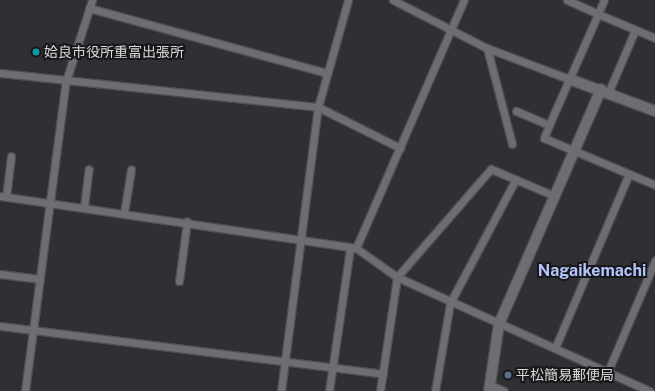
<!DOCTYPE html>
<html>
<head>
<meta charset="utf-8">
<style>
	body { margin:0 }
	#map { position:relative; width:655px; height:391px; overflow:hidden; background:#303034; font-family:"Public Sans","Noto Sans JP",sans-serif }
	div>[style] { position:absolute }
	.roads { filter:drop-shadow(1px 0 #4e4e52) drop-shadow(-1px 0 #4e4e52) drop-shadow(0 1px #4e4e52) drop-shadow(0 -1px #4e4e52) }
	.street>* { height:7px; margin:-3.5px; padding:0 3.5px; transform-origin:3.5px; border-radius:3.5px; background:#6d6d72 }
	.secondary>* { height:10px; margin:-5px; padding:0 5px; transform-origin:5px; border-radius:5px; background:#6d6d72 }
	.dots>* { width:11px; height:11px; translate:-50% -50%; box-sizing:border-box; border:2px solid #18181a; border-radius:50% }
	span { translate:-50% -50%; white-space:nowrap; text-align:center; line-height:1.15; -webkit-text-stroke:4px #18181a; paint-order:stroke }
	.poi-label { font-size:14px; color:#d9d9dc }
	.left { translate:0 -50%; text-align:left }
	.quarter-label { font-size:16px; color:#b3c6fd; font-weight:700 }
</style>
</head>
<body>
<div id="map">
	<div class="roads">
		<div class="street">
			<div style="left:393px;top:0;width:106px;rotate:27.1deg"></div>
			<div style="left:487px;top:48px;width:88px;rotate:20.7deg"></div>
			<div style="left:567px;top:0;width:34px;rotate:24deg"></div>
			<div style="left:598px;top:14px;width:15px;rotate:-67deg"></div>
			<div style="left:89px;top:8px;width:247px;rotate:15.3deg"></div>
			<div style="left:487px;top:48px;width:99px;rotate:75.4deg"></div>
			<div style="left:0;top:73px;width:320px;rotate:6.1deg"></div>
			<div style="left:318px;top:107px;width:92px;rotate:26.6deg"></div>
			<div style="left:609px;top:91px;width:66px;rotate:-66.9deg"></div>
			<div style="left:516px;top:111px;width:36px;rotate:23deg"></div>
			<div style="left:549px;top:125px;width:121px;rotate:-66.2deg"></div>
			<div style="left:598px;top:14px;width:62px;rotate:22.8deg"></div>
			<div style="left:549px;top:125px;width:14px;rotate:111deg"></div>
			<div style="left:544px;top:138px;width:121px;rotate:22.9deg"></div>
			<div style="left:0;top:196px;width:360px;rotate:8.3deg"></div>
			<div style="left:356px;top:248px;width:50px;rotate:35.3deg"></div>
			<div style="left:397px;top:277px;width:277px;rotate:24.3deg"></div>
			<div style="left:6px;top:197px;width:41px;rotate:-83deg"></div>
			<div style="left:84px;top:207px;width:38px;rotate:-83deg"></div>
			<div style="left:124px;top:213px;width:44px;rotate:-80.8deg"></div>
			<div style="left:356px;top:248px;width:270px;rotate:-66.5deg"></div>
			<div style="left:0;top:274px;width:40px;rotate:7.1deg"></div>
			<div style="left:179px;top:281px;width:60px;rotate:-82.3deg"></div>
			<div style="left:0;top:326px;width:386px;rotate:7.1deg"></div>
			<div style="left:555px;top:348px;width:189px;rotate:-67deg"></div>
			<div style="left:608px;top:371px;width:120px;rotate:-66.9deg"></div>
			<div style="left:490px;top:385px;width:15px;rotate:23deg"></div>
			<div style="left:25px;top:391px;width:313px;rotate:-82.5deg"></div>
			<div style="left:66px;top:81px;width:85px;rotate:-72.2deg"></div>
			<div style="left:281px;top:391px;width:286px;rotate:-82.6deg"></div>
			<div style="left:318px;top:107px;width:111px;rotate:-74.3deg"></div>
			<div style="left:329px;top:391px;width:145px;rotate:-81.6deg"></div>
			<div style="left:380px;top:391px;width:115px;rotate:-81.5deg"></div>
			<div style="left:397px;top:277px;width:143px;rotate:-49deg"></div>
			<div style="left:491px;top:169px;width:69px;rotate:22.9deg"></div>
			<div style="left:435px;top:391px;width:89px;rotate:-80.3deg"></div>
			<div style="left:450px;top:303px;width:140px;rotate:-62deg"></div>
		</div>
		<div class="secondary">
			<div style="left:569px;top:79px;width:92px;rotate:20.4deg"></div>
			<div style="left:489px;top:391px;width:68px;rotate:-81.5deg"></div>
			<div style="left:499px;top:324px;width:256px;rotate:-66.5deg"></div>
		</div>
	</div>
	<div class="dots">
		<div style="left:36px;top:52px;background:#0f9aa8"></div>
		<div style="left:508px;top:375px;background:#5c6f8a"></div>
	</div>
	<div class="poi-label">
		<span class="left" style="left:44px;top:52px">姶良市役所重富出張所</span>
		<span class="left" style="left:516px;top:375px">平松簡易郵便局</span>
	</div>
	<div class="quarter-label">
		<span style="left:592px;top:271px">Nagaikemachi</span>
	</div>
</div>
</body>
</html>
